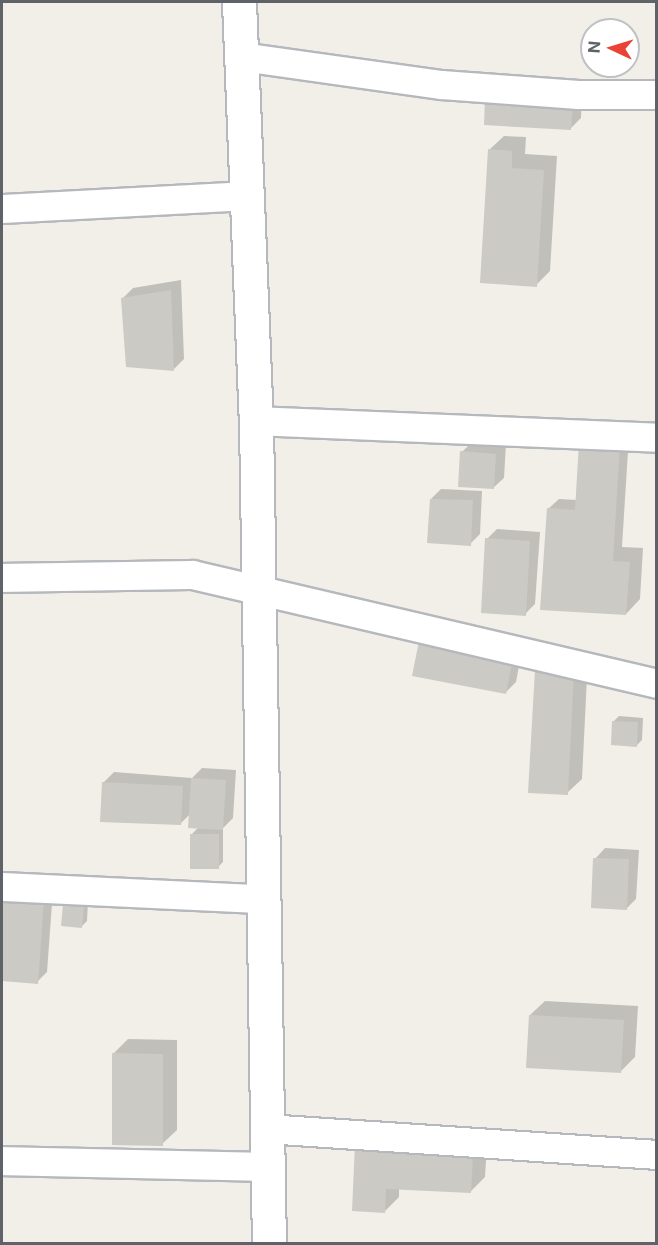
<!DOCTYPE html>
<html>
<head>
<meta charset="utf-8">
<style>
	body { margin:0 }
	#map { position:relative; width:658px; height:1245px; overflow:hidden; background:#f1efe8; font-family:Inter,sans-serif }
	div>[style] { position:absolute }
	.shadow>* { inset:0; background:#0003 }
	.building>* { inset:0; background:#cccac5 }
	.roads { filter:drop-shadow(2px 0 #b5b8bc) drop-shadow(-2px 0 #b5b8bc) drop-shadow(0 2px #b5b8bc) drop-shadow(0 -2px #b5b8bc) }
	.street>* { height:28px; margin:-14px; padding:0 14px; transform-origin:14px; border-radius:14px; background:#fff }
	.secondary>* { height:33px; margin:-16.5px; padding:0 16.5px; transform-origin:16.5px; border-radius:16.5px; background:#fff }
	span { translate:-50% -50%; white-space:nowrap; text-align:center; line-height:1.15; -webkit-text-stroke:6px #fff; paint-order:stroke }
	.frame { position:absolute; inset:0; border:3px solid #5f6368; pointer-events:none }
	.north { position:absolute; left:580px; top:18px; width:60px; height:60px; box-sizing:border-box; background:#fff; border:2px solid #bfc1c3; border-radius:50%; rotate:274deg; font-size:16px; font-weight:700; line-height:24px; text-align:center; color:#5f6368 }
	.north::after { content:''; display:block; margin:auto; width:21px; height:27px; background:#ea4335; clip-path:polygon(50% 0,100% 100%,50% 72%,0 100%) }
</style>
</head>
<body>
<div id="map">
	<div class="shadow">
		<div style="clip-path:polygon(582px 94px,581px 118px,571px 128px,486px 124px)"></div>
		<div style="clip-path:polygon(504px 136px,526px 137px,525px 154px,557px 156px,550px 271px,536px 285px,489px 150px)"></div>
		<div style="clip-path:polygon(181px 280px,184px 359px,174px 369px,123px 298px,133px 288px)"></div>
		<div style="clip-path:polygon(629px 435px,622px 547px,643px 548px,640px 599px,626px 614px,548px 509px,559px 499px,577px 500px)"></div>
		<div style="clip-path:polygon(472px 442px,506px 444px,504px 478px,493px 488px,462px 452px)"></div>
		<div style="clip-path:polygon(441px 489px,482px 491px,480px 534px,470px 544px,431px 499px)"></div>
		<div style="clip-path:polygon(497px 529px,540px 532px,535px 604px,525px 614px,487px 539px)"></div>
		<div style="clip-path:polygon(431px 632px,522px 650px,516px 682px,505px 693px)"></div>
		<div style="clip-path:polygon(588px 657px,582px 779px,567px 793px,536px 670px)"></div>
		<div style="clip-path:polygon(619px 716px,643px 718px,642px 740px,637px 745px,614px 721px)"></div>
		<div style="clip-path:polygon(202px 768px,236px 770px,233px 818px,223px 828px,223px 862px,218px 867px,191px 835px,199px 827px,190px 814px,180px 824px,103px 783px,114px 772px,192px 778px)"></div>
		<div style="clip-path:polygon(605px 848px,639px 850px,636px 899px,626px 909px,595px 859px)"></div>
		<div style="clip-path:polygon(2px 887px,53px 890px,47px 972px,37px 982px,2px 980px)"></div>
		<div style="clip-path:polygon(88px 901px,87px 921px,82px 926px,63px 925px)"></div>
		<div style="clip-path:polygon(545px 1001px,638px 1006px,635px 1057px,621px 1071px,530px 1015px)"></div>
		<div style="clip-path:polygon(128px 1039px,177px 1040px,177px 1130px,162px 1144px,114px 1053px)"></div>
		<div style="clip-path:polygon(487px 1144px,485px 1177px,470px 1192px,399px 1188px,399px 1197px,384px 1212px,357px 1145px)"></div>
	</div>
	<div class="building">
		<div style="clip-path:polygon(485px 99px,573px 104px,571px 130px,484px 125px)"></div>
		<div style="clip-path:polygon(488px 149px,512px 151px,512px 168px,544px 170px,537px 287px,480px 283px)"></div>
		<div style="clip-path:polygon(171px 290px,174px 371px,126px 367px,121px 298px)"></div>
		<div style="clip-path:polygon(579px 442px,620px 444px,613px 561px,630px 562px,626px 615px,540px 610px,547px 508px,575px 510px)"></div>
		<div style="clip-path:polygon(460px 451px,496px 454px,494px 489px,458px 487px)"></div>
		<div style="clip-path:polygon(430px 499px,473px 500px,471px 546px,427px 543px)"></div>
		<div style="clip-path:polygon(485px 538px,530px 541px,526px 616px,481px 613px)"></div>
		<div style="clip-path:polygon(419px 641px,513px 659px,506px 694px,412px 676px)"></div>
		<div style="clip-path:polygon(535px 669px,574px 671px,568px 795px,528px 793px)"></div>
		<div style="clip-path:polygon(612px 721px,638px 722px,637px 747px,611px 745px)"></div>
		<div style="clip-path:polygon(191px 778px,226px 780px,223px 830px,188px 828px)"></div>
		<div style="clip-path:polygon(102px 782px,183px 786px,181px 825px,100px 822px)"></div>
		<div style="clip-path:polygon(190px 834px,219px 834px,219px 869px,190px 869px)"></div>
		<div style="clip-path:polygon(593px 858px,629px 859px,627px 910px,591px 908px)"></div>
		<div style="clip-path:polygon(2px 896px,44px 899px,38px 984px,2px 981px)"></div>
		<div style="clip-path:polygon(63px 904px,84px 905px,82px 928px,61px 926px)"></div>
		<div style="clip-path:polygon(529px 1015px,624px 1020px,621px 1073px,526px 1068px)"></div>
		<div style="clip-path:polygon(112px 1053px,163px 1054px,163px 1146px,112px 1145px)"></div>
		<div style="clip-path:polygon(355px 1144px,386px 1146px,386px 1153px,473px 1158px,471px 1193px,386px 1189px,385px 1213px,352px 1211px)"></div>
	</div>
	<div class="roads">
		<div class="street">
			<div style="left:242px;top:57px;width:202px;rotate:8deg"></div>
			<div style="left:442px;top:85px;width:137px;rotate:4.2deg"></div>
			<div style="left:579px;top:95px;width:77px"></div>
			<div style="left:2px;top:209px;width:247px;rotate:-3deg"></div>
			<div style="left:256px;top:421px;width:400px;rotate:2.4deg"></div>
			<div style="left:2px;top:578px;width:191px;rotate:-0.9deg"></div>
			<div style="left:193px;top:575px;width:476px;rotate:13.2deg"></div>
			<div style="left:2px;top:887px;width:259px;rotate:2.7deg"></div>
			<div style="left:266px;top:1129px;width:391px;rotate:3.8deg"></div>
			<div style="left:2px;top:1161px;width:264px;rotate:1.3deg"></div>
		</div>
		<div class="secondary">
			<div style="left:239px;top:2px;width:419px;rotate:87.7deg"></div>
			<div style="left:256px;top:421px;width:823px;rotate:89.1deg"></div>
		</div>
	</div>
	<div class="frame"></div>
	<div class="north">N</div>
</div>
</body>
</html>
